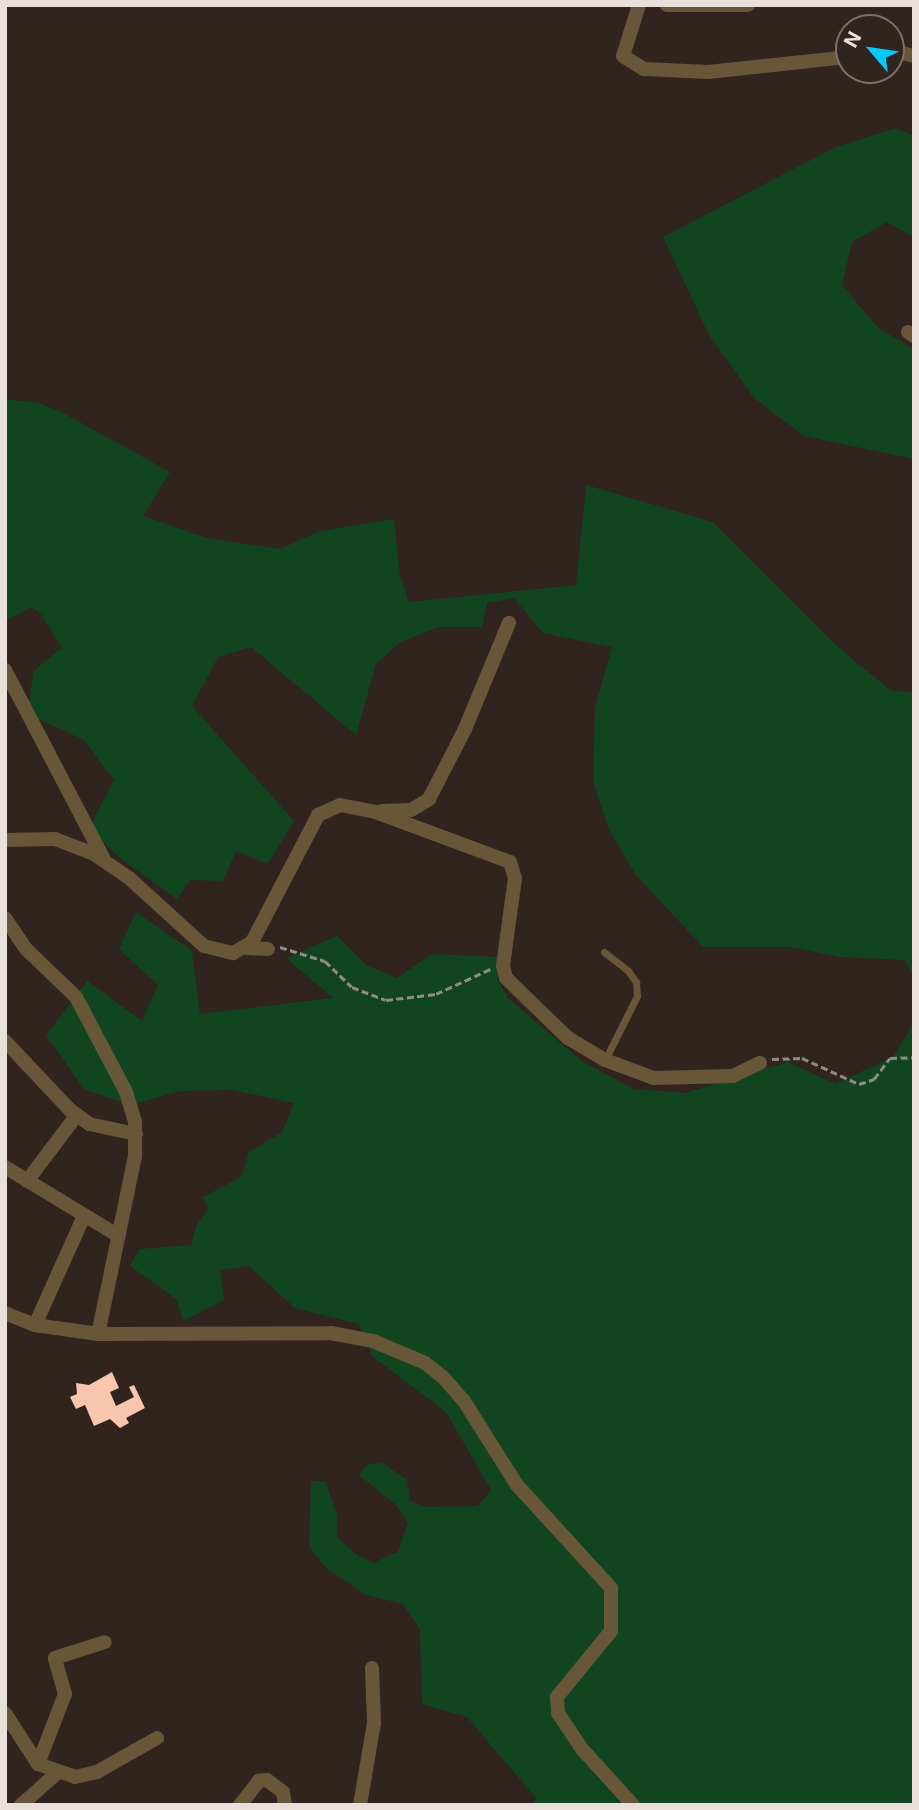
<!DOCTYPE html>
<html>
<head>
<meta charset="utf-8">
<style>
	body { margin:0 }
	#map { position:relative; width:919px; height:1810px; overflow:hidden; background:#31241e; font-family:Inter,sans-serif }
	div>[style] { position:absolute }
	.green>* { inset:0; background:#104520 }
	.building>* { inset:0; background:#f8c6af }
	.path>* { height:2.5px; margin-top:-1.25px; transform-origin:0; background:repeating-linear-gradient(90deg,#938984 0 7px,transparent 0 10.5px) }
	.service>* { height:7px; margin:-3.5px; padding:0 3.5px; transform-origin:3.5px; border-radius:3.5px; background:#685639 }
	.minor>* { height:14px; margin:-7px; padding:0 7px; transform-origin:7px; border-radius:7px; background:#685639 }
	span { translate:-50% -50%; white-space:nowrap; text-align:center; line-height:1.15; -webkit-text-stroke:7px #31241e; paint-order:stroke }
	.frame { position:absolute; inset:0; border:7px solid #e9e0dc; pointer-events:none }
	.north { position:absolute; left:835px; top:14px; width:70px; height:70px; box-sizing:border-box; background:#31241e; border:2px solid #7b6f6a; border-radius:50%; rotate:299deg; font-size:19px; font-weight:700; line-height:28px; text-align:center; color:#e9e0dc }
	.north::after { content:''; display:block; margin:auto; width:24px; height:32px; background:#02cbf9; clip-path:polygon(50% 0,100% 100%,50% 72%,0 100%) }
</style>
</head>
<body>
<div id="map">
	<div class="green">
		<div style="clip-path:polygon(896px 128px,914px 136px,914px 237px,887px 222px,852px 242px,842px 285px,878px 328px,914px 349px,914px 459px,804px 436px,754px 398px,709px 335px,663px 237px,836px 147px)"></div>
		<div style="clip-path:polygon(5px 399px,39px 403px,65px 414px,170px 472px,143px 516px,207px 538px,280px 549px,320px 531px,394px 519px,400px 576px,409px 602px,576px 585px,586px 485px,713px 522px,839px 648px,890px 690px,914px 693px,914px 977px,905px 960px,840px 957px,790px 947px,703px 947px,636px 875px,609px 830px,593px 781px,595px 707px,612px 647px,543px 633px,514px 598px,487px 603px,482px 627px,438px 627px,401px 642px,376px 664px,356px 735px,251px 647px,218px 657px,192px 706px,294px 821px,268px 864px,236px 851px,223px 881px,190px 880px,177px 899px,120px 858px,89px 828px,114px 780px,84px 740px,28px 714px,33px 672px,62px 647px,40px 613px,31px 607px,5px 621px)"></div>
		<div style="clip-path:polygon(136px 912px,192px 951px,200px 1014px,333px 998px,286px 958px,337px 936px,366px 965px,397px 978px,432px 954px,498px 957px,497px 979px,508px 998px,583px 1062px,634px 1089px,685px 1093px,788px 1062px,835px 1084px,893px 1057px,914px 1023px,914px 1805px,533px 1805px,536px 1798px,467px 1717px,422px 1704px,420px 1629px,403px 1604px,366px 1595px,326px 1568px,309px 1546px,311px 1481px,325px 1481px,337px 1514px,337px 1537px,355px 1554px,373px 1563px,398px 1552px,408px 1523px,396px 1505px,359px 1475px,368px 1464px,383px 1463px,407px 1480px,410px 1501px,426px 1507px,478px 1506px,491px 1490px,446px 1412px,373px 1357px,359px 1324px,295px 1308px,249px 1266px,220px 1270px,224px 1300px,183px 1321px,176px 1299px,130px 1266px,139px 1249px,191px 1245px,197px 1224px,209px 1209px,203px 1197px,241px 1177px,249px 1152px,282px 1132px,294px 1103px,232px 1090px,180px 1091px,130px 1105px,84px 1089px,46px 1035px,87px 981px,142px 1021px,158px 985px,119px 949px)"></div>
	</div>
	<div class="building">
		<div style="clip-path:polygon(112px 1372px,119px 1388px,110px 1392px,116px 1406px,134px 1397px,129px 1387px,134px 1385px,145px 1408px,126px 1418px,129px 1423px,120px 1428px,110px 1419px,94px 1426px,85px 1405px,76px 1409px,70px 1397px,77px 1394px,76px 1383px,89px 1385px)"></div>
	</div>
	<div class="path">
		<div style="left:280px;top:947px;width:47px;rotate:17.3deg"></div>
		<div style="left:325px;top:961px;width:37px;rotate:44deg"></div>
		<div style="left:352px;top:987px;width:36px;rotate:21deg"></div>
		<div style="left:386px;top:1000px;width:50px;rotate:-6.8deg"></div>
		<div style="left:436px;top:994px;width:60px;rotate:-24.8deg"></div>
		<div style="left:772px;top:1059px;width:30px;rotate:-2deg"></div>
		<div style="left:802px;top:1058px;width:63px;rotate:24.5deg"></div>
		<div style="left:859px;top:1084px;width:16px;rotate:-18deg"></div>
		<div style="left:874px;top:1079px;width:26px;rotate:-53deg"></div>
		<div style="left:890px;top:1058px;width:24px;rotate:-2deg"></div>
	</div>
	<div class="service">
		<div style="left:604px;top:952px;width:31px;rotate:38deg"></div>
		<div style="left:628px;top:971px;width:14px;rotate:54deg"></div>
		<div style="left:636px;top:982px;width:14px;rotate:86deg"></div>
		<div style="left:637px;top:996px;width:72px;rotate:116.6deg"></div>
	</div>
	<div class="minor">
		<div style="left:639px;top:5px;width:53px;rotate:107.4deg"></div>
		<div style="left:623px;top:56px;width:25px;rotate:32deg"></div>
		<div style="left:644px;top:69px;width:64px;rotate:2.7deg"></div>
		<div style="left:708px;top:72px;width:142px;rotate:-6.1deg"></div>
		<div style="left:667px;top:5px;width:81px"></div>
		<div style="left:891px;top:50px;width:24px;rotate:15deg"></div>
		<div style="left:908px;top:332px;width:7px;rotate:34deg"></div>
		<div style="left:5px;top:670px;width:213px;rotate:62.4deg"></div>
		<div style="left:382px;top:811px;width:29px;rotate:-2deg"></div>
		<div style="left:411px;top:810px;width:21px;rotate:-31deg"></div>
		<div style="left:429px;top:799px;width:79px;rotate:-62.8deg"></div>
		<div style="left:465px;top:729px;width:115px;rotate:-67.5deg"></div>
		<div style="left:5px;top:840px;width:50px;rotate:-1.1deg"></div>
		<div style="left:55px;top:839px;width:42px;rotate:21deg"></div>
		<div style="left:94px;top:854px;width:42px;rotate:34.4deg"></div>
		<div style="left:129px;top:878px;width:101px;rotate:42.2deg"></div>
		<div style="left:204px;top:946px;width:30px;rotate:14deg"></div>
		<div style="left:233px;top:953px;width:22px;rotate:-30deg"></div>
		<div style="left:252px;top:942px;width:143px;rotate:-62.5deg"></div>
		<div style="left:318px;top:815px;width:24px;rotate:-24deg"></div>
		<div style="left:340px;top:805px;width:36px;rotate:11deg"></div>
		<div style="left:375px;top:812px;width:144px;rotate:20.3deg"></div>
		<div style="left:510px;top:862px;width:17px;rotate:73deg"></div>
		<div style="left:515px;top:878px;width:89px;rotate:97.8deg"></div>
		<div style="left:503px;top:966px;width:12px;rotate:76deg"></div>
		<div style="left:506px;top:978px;width:86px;rotate:44.1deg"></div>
		<div style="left:568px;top:1038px;width:43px;rotate:30.7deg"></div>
		<div style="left:605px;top:1060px;width:52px;rotate:20.2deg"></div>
		<div style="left:654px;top:1078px;width:79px;rotate:-1.5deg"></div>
		<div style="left:733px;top:1076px;width:30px;rotate:-26deg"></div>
		<div style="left:5px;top:918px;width:37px;rotate:56deg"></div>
		<div style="left:26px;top:949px;width:69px;rotate:43.8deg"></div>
		<div style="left:76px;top:997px;width:107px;rotate:62.2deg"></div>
		<div style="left:126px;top:1092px;width:30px;rotate:73deg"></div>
		<div style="left:135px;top:1121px;width:35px;rotate:90deg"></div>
		<div style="left:135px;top:1156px;width:182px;rotate:101.7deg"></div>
		<div style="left:247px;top:948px;width:21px;rotate:3deg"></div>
		<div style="left:5px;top:1041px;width:95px;rotate:46.7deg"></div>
		<div style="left:70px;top:1110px;width:24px;rotate:36deg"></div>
		<div style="left:89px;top:1124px;width:48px;rotate:12deg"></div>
		<div style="left:5px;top:1167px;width:133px;rotate:31.2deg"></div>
		<div style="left:27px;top:1181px;width:83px;rotate:-52.9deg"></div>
		<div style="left:5px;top:1313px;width:32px;rotate:22deg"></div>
		<div style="left:35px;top:1325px;width:64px;rotate:8.1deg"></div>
		<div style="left:98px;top:1334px;width:233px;rotate:-0.2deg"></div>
		<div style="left:331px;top:1333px;width:43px;rotate:10.8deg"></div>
		<div style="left:373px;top:1341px;width:56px;rotate:22.9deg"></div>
		<div style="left:425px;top:1363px;width:23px;rotate:38deg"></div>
		<div style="left:443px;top:1377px;width:32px;rotate:49deg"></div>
		<div style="left:464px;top:1401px;width:99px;rotate:57.8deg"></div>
		<div style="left:517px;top:1485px;width:139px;rotate:47.6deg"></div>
		<div style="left:611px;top:1588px;width:43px;rotate:90deg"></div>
		<div style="left:611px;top:1631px;width:85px;rotate:129.3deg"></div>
		<div style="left:557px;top:1697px;width:16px;rotate:86deg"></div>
		<div style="left:558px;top:1713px;width:43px;rotate:56.3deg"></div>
		<div style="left:582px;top:1749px;width:76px;rotate:47.7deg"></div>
		<div style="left:35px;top:1325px;width:117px;rotate:-65.8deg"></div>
		<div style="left:5px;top:1713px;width:61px;rotate:57.1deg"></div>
		<div style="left:38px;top:1764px;width:39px;rotate:19deg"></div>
		<div style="left:75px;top:1777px;width:23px;rotate:-13deg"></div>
		<div style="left:97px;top:1772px;width:69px;rotate:-29.5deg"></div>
		<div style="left:38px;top:1764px;width:75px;rotate:-68.9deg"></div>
		<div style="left:65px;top:1694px;width:37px;rotate:-106deg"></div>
		<div style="left:55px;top:1658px;width:52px;rotate:-17.7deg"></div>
		<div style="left:21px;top:1805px;width:47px;rotate:-41.5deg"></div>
		<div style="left:240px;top:1805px;width:31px;rotate:-52deg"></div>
		<div style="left:259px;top:1781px;width:8px;rotate:-7deg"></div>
		<div style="left:267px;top:1780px;width:20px;rotate:37deg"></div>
		<div style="left:283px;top:1792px;width:13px;rotate:81deg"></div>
		<div style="left:360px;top:1805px;width:83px;rotate:-80.3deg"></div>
		<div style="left:374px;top:1723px;width:55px;rotate:-92.1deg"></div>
	</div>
	<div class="frame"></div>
	<div class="north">N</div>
</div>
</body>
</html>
